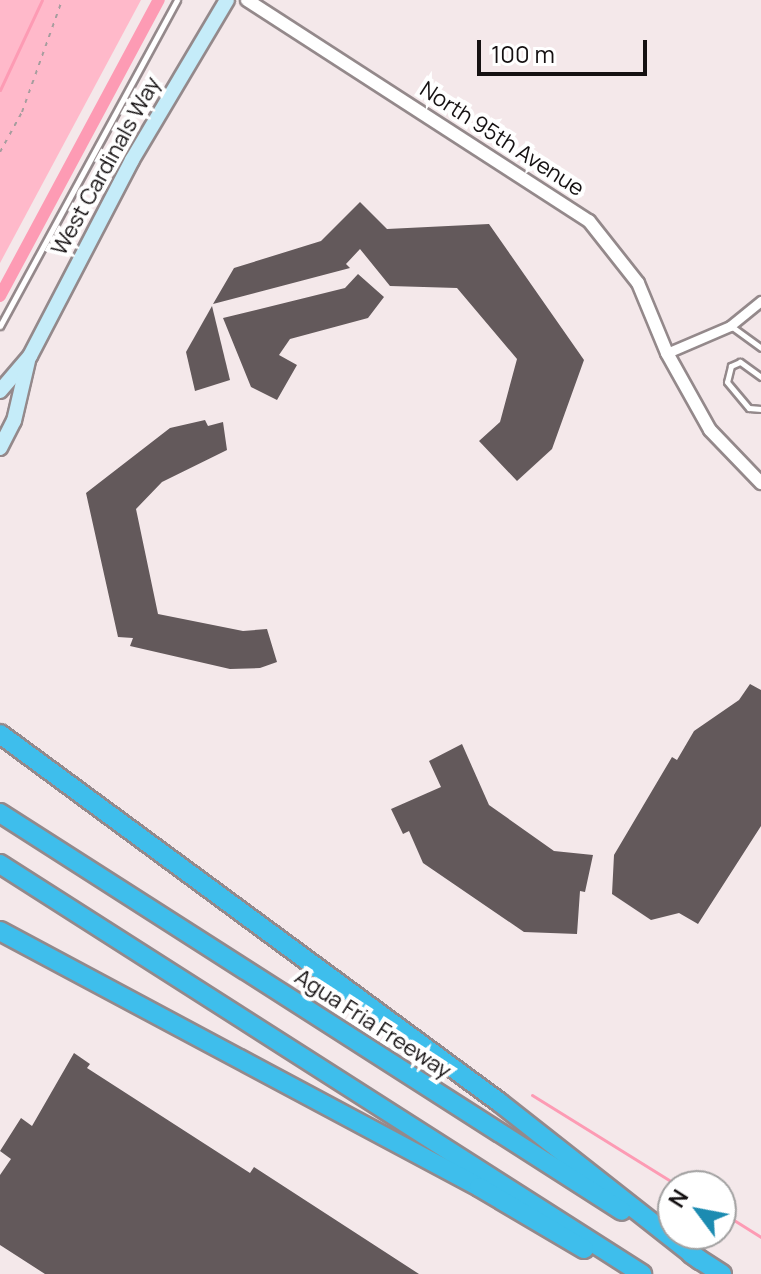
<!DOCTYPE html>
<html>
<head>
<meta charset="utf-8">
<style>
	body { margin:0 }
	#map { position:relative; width:761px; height:1274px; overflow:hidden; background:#f4e8ea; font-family:Manrope,sans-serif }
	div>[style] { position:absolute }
	.green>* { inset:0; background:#ffb9ca }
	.stream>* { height:3px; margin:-1.5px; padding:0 1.5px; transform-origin:1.5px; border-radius:1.5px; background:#fd9bb4 }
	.canal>* { height:12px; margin:-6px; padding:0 6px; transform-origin:6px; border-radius:6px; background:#fd9bb4 }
	.building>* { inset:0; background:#63595b }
	.path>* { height:2px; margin-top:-1px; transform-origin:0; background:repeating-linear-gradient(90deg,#a69d9e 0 4px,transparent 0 10px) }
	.roads { filter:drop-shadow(2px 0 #94898b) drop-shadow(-2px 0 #94898b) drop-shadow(0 2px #94898b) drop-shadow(0 -2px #94898b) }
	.service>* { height:5px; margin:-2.5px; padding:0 2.5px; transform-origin:2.5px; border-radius:2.5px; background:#fff }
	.minor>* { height:9px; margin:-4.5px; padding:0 4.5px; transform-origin:4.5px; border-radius:4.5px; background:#fff }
	.tertiary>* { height:12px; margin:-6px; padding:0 6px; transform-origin:6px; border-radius:6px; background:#fff }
	.secondary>* { height:14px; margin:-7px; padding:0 7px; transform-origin:7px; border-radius:7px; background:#c5ecf9 }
	.motorway>* { height:18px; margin:-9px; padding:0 9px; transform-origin:9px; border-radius:9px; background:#3ebeec }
	span { translate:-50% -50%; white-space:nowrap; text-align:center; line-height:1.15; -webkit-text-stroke:8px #fff; paint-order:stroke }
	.street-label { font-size:22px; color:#151112 }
	.north { position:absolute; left:657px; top:1170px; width:80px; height:80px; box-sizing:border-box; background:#fff; border:2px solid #a1a0a0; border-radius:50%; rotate:302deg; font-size:22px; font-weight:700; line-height:32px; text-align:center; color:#151112 }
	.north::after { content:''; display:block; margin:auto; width:28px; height:36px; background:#1c8bb1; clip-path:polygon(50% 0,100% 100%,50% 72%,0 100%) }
	.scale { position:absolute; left:477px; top:40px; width:170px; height:36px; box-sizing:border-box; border:4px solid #151112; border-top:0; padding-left:10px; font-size:24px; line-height:28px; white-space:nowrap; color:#151112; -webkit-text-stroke:6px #fff; paint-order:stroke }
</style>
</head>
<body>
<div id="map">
	<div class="green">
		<div style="clip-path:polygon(0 0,141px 0,0 263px)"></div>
	</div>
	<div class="stream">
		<div style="left:0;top:90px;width:99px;rotate:-65deg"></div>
		<div style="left:532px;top:1095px;width:173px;rotate:31.8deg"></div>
		<div style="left:721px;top:1212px;width:47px;rotate:32deg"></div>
	</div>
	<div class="canal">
		<div style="left:0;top:296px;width:336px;rotate:-61.8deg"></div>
	</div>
	<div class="building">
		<div style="clip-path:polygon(360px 202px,387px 229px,489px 224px,584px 360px,552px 449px,517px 481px,479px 441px,500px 422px,517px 359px,457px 288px,390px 286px,360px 249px,346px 264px,350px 268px,213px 304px,234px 268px,321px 241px)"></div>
		<div style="clip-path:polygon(358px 274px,384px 297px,368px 318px,290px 339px,279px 355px,297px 365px,277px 400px,251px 387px,223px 318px,345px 288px)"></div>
		<div style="clip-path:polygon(212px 306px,230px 380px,195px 391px,186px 352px)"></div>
		<div style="clip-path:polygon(205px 420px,208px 426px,223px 422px,227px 450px,162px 482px,136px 509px,158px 614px,243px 631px,267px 629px,277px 662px,260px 668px,230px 669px,130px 646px,133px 638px,118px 637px,86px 493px,170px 428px)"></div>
		<div style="clip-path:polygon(750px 684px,761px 690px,761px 826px,698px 924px,679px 913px,651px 920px,612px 894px,614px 855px,672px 757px,677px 760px,694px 731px,739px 700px)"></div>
		<div style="clip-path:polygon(462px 744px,489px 805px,554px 851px,593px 855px,585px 892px,580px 891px,577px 934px,524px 932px,423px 863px,409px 831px,403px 834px,391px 809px,441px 787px,429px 761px)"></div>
		<div style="clip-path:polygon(74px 1053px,90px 1064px,87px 1068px,250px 1173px,254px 1167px,419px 1274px,45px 1274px,0 1245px,0 1175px,11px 1159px,0 1151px,21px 1118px,32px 1126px)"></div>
	</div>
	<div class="path">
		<div style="left:0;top:152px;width:46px;rotate:-61.2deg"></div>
		<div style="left:22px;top:112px;width:119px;rotate:-70.3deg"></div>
	</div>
	<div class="roads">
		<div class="service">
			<div style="left:0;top:326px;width:371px;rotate:-61.5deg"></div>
			<div style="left:731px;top:326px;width:37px;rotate:36deg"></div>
			<div style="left:761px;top:377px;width:26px;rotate:-144deg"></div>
			<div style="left:740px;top:362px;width:10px;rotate:156deg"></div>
			<div style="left:731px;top:366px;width:16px;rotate:104deg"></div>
			<div style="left:727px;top:382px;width:34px;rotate:50deg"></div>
			<div style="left:749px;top:408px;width:12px;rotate:5deg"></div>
		</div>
		<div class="minor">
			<div style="left:667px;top:353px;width:69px;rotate:-23.2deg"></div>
			<div style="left:730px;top:326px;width:40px;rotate:-39deg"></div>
		</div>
		<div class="tertiary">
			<div style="left:247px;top:0;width:407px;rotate:32.9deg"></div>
			<div style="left:589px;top:221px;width:79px;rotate:51.7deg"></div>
			<div style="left:638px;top:283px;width:76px;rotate:67.5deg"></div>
			<div style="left:667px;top:353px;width:88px;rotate:60.8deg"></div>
			<div style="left:710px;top:430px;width:74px;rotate:46.1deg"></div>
		</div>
		<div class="secondary">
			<div style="left:0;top:391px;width:46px;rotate:-49.4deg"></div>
			<div style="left:30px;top:356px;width:221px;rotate:-62.5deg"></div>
			<div style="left:132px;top:160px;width:186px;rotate:-59.3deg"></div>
			<div style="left:0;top:448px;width:30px;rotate:-63deg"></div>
			<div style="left:14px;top:421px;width:62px;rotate:-76.9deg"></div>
		</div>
		<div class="motorway">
			<div style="left:0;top:734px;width:620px;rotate:36.41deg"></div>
			<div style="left:499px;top:1102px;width:256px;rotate:38.2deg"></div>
			<div style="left:0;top:813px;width:738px;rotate:32.61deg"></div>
			<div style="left:0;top:864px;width:762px;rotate:32.56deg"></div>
			<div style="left:0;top:931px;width:543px;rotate:28.12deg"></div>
			<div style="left:479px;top:1187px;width:122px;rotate:30.6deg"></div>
			<div style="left:691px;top:1254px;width:37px;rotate:33deg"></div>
		</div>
	</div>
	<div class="street-label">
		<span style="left:502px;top:139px;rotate:33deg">North 95th Avenue</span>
		<span style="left:106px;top:166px;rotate:-61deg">West Cardinals Way</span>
		<span style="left:373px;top:1024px;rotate:33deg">Agua Fria Freeway</span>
	</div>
	<div class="north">N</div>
	<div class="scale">100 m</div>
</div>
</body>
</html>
